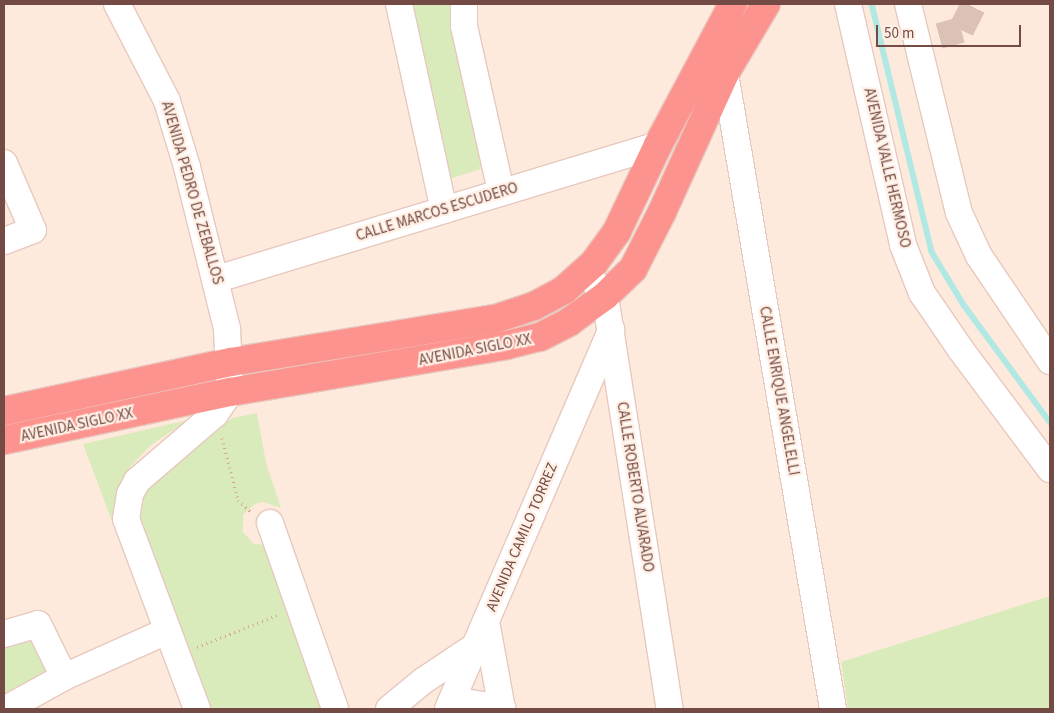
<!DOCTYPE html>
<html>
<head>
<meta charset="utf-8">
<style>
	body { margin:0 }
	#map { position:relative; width:1054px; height:713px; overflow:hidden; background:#feeadc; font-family:"Source Sans 3",sans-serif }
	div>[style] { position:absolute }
	.green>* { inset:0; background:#d9ebbb }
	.stream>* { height:5.5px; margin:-2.75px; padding:0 2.75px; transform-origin:2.75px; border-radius:2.75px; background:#b1e8e4 }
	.minor-tunnel>* { height:26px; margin-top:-13px; transform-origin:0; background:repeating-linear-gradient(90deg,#dcc2b6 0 26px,transparent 0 39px) }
	.path>* { height:3px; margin-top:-1.5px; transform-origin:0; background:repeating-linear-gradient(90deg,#d9a296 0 1px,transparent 0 5px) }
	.roads { filter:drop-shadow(1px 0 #e7c8be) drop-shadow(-1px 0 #e7c8be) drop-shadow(0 1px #e7c8be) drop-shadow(0 -1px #e7c8be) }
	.minor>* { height:26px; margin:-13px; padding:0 13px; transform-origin:13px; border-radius:13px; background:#fff }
	.highway>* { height:28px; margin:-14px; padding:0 14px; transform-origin:14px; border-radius:14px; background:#fd938e }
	span { translate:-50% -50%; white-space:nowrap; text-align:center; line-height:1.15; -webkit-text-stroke:4.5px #ffefe4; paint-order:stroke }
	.street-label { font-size:15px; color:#744b44 }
	.frame { position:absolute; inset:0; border:5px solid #744b44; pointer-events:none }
	.scale { position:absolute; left:876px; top:25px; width:145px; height:22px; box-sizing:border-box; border:2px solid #744b44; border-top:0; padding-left:6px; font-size:15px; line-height:18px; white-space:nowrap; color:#744b44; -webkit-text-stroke:4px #ffefe4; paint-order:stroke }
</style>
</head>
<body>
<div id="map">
	<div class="green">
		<div style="clip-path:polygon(411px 4px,452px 4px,484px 168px,446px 180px)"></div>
		<div style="clip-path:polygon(257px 413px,266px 463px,281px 508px,263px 502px,255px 504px,243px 515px,243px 532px,254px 544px,270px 545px,326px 709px,207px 709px,139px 523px,140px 509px,149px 483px,212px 430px,233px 418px)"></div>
		<div style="clip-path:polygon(188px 420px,151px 445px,128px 469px,116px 499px,119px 540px,83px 444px)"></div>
		<div style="clip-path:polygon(1050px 596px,1050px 709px,848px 709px,841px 662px)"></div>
		<div style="clip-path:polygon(28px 634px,52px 676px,4px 702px,4px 640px)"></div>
	</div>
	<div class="stream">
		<div style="left:872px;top:4px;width:255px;rotate:76.4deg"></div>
		<div style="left:932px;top:252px;width:62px;rotate:58.9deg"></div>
		<div style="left:964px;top:305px;width:145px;rotate:53.7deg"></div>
	</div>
	<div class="minor-tunnel">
		<div style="left:939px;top:36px;width:23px;rotate:-15deg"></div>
		<div style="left:961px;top:30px;width:29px;rotate:-63deg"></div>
	</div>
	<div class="path">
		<div style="left:222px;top:438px;width:64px;rotate:75.5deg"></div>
		<div style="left:238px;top:500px;width:19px;rotate:43deg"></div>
		<div style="left:197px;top:647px;width:89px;rotate:-21.7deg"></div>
	</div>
	<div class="roads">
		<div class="minor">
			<div style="left:117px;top:4px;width:109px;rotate:62.7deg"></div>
			<div style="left:167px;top:101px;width:69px;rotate:73.1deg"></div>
			<div style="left:187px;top:167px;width:167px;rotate:76.1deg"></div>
			<div style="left:227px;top:329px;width:63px;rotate:87.3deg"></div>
			<div style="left:230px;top:392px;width:27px;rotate:124deg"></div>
			<div style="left:215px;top:414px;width:103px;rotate:139.3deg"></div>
			<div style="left:137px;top:481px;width:15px;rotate:118deg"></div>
			<div style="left:130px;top:494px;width:25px;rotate:99deg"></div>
			<div style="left:126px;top:519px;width:203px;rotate:69.5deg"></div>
			<div style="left:399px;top:4px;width:211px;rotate:77.7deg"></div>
			<div style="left:464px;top:4px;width:22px;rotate:90deg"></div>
			<div style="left:464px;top:26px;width:170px;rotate:77.4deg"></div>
			<div style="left:848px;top:4px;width:247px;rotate:77.1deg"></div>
			<div style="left:903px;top:245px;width:52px;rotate:68.4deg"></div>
			<div style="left:922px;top:293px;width:69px;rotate:55.6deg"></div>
			<div style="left:961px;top:350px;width:149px;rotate:53.2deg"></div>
			<div style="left:908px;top:4px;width:215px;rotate:76.3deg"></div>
			<div style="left:959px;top:213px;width:47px;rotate:65.1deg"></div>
			<div style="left:979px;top:256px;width:127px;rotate:55.9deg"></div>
			<div style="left:725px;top:73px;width:645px;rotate:80.36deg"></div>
			<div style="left:4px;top:163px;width:73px;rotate:66.6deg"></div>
			<div style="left:33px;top:230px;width:31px;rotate:159deg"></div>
			<div style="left:585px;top:271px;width:32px;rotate:51deg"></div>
			<div style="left:605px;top:296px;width:418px;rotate:81.1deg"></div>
			<div style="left:217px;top:279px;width:461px;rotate:-16.9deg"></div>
			<div style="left:270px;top:523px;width:197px;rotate:70.7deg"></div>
			<div style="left:486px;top:621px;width:89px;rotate:79.7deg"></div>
			<div style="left:4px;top:634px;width:35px;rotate:-16deg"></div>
			<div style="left:38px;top:624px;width:59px;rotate:63.9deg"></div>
			<div style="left:452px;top:700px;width:51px;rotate:9.1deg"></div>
			<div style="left:6px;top:709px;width:66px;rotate:-28.9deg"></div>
			<div style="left:64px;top:677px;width:113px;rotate:-24.1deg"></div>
			<div style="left:389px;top:709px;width:44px;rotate:-39.5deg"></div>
			<div style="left:423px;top:681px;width:61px;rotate:-33.7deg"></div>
			<div style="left:448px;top:709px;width:413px;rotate:-66.7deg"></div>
		</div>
		<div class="highway">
			<div style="left:4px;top:411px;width:232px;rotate:-12.2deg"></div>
			<div style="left:231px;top:362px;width:267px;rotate:-9.3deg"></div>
			<div style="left:495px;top:319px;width:41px;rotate:-18.4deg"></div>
			<div style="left:534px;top:306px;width:34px;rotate:-28deg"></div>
			<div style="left:564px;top:290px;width:40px;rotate:-42deg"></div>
			<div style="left:594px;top:263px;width:39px;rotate:-54deg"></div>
			<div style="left:617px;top:231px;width:95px;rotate:-64.5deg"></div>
			<div style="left:658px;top:145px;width:160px;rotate:-62deg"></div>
			<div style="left:4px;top:440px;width:231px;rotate:-12deg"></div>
			<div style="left:230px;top:392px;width:281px;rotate:-9.6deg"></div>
			<div style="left:507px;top:345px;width:34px;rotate:-14deg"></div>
			<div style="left:540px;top:337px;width:33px;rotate:-27deg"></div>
			<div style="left:569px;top:322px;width:44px;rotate:-35.8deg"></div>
			<div style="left:605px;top:296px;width:39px;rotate:-44deg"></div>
			<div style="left:633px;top:269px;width:64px;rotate:-63deg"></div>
			<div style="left:662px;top:212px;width:153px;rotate:-65.6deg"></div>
			<div style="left:725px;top:73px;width:80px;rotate:-59.3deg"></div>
		</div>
	</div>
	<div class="street-label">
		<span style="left:887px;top:168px;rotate:77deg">AVENIDA VALLE HERMOSO</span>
		<span style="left:192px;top:193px;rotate:74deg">AVENIDA PEDRO DE ZEBALLOS</span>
		<span style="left:437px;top:212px;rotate:-17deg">CALLE MARCOS ESCUDERO</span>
		<span style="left:475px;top:350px;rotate:-11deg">AVENIDA SIGLO XX</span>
		<span style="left:779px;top:391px;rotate:80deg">CALLE ENRIQUE ANGELELLI</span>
		<span style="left:77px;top:425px;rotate:-12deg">AVENIDA SIGLO XX</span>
		<span style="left:635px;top:487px;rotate:81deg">CALLE ROBERTO ALVARADO</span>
		<span style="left:522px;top:537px;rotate:-67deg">AVENIDA CAMILO TORREZ</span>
	</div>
	<div class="frame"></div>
	<div class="scale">50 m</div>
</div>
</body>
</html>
